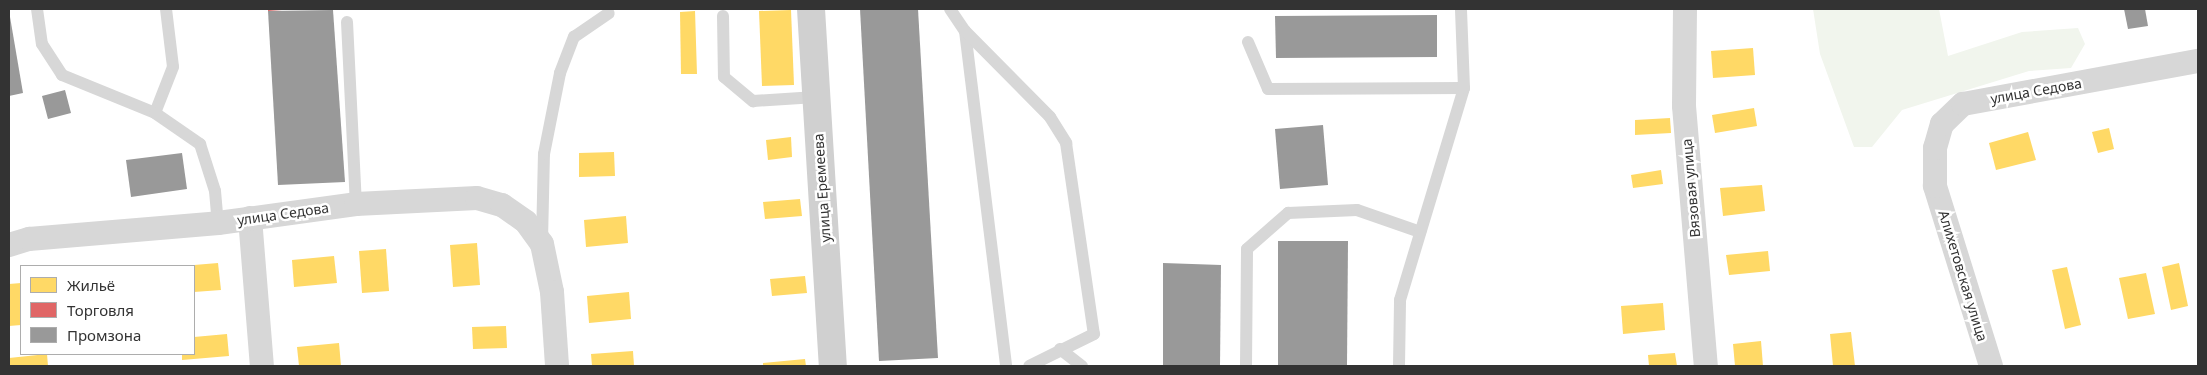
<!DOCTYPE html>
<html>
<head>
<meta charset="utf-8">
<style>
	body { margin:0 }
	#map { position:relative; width:2207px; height:375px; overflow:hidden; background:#fff; font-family:"Noto Sans",sans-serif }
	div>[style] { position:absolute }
	.green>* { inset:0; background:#f1f5ed }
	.homes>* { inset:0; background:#ffd966 }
	.shops>* { inset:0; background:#e06666 }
	.industry>* { inset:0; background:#999 }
	.lane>* { height:12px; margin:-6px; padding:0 6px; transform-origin:6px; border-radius:6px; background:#d7d7d7 }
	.street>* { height:24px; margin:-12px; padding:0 12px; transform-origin:12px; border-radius:12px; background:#d7d7d7 }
	.secondary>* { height:28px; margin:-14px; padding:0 14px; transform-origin:14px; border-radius:14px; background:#d0d0d0 }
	span { translate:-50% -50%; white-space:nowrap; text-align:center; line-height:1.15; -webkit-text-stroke:5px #fff; paint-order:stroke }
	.street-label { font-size:14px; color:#333 }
	.frame { position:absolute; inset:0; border:10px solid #333; pointer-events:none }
	.legend { position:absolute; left:20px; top:265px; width:175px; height:90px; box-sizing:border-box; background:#fff; border:1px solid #adadad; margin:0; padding:6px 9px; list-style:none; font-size:15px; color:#333 }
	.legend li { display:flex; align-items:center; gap:10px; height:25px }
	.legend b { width:25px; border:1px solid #adadad }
</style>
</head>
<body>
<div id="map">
	<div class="green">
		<div style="clip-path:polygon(1813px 9px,1939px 9px,1948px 56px,2022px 32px,2078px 28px,2085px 44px,2071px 68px,2029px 71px,1902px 110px,1872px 147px,1854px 147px,1820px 54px)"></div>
	</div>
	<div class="homes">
		<div style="clip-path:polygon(791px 10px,794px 85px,762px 86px,759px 11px)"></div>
		<div style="clip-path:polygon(695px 11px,697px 74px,681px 74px,680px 12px)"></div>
		<div style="clip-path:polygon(1753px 48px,1755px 75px,1713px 78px,1711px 51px)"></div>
		<div style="clip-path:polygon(1754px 108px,1757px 126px,1715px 133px,1712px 115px)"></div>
		<div style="clip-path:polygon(1670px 118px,1671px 133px,1635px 135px,1635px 120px)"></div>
		<div style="clip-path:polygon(2109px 128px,2114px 149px,2098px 153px,2092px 132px)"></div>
		<div style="clip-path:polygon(2028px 132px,2036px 160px,1996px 170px,1989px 143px)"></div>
		<div style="clip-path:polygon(791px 137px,792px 157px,768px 160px,766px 140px)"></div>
		<div style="clip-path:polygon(614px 152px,615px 176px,579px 177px,579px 153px)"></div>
		<div style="clip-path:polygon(1661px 170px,1663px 184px,1633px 188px,1631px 175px)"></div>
		<div style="clip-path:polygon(1762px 185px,1765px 211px,1723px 216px,1720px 188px)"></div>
		<div style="clip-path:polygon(800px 199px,802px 216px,765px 219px,763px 202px)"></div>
		<div style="clip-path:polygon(626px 216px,628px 243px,586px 247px,584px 220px)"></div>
		<div style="clip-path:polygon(477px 243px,480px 285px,453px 287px,450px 245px)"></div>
		<div style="clip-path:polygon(386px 249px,389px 291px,362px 293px,359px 251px)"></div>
		<div style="clip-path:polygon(1768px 251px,1770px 271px,1729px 275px,1726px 255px)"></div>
		<div style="clip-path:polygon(334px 256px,337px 283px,294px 287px,292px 260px)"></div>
		<div style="clip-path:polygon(218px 263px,221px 290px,194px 292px,194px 265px)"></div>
		<div style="clip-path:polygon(2179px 263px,2188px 306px,2171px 310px,2162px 267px)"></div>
		<div style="clip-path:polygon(2067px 267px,2081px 325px,2065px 329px,2052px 270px)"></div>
		<div style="clip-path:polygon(2146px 273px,2155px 314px,2128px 319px,2119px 278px)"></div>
		<div style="clip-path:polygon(805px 276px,807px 293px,772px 296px,770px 279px)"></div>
		<div style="clip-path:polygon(21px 283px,21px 325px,9px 326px,9px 284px)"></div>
		<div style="clip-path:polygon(629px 292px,631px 319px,589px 323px,587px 296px)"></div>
		<div style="clip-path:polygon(1663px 303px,1665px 330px,1623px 334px,1621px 306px)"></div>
		<div style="clip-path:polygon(506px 326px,507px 348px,473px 349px,472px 327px)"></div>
		<div style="clip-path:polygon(1851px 332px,1855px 366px,1833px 366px,1830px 334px)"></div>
		<div style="clip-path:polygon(227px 334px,229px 356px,182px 360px,182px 354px,194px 354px,194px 337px)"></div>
		<div style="clip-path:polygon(1761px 341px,1763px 366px,1735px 366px,1733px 344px)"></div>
		<div style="clip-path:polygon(339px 343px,341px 366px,299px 366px,297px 347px)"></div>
		<div style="clip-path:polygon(633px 351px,634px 366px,592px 366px,591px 354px)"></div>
		<div style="clip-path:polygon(1675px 353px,1677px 366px,1649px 366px,1648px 355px)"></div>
		<div style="clip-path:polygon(47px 354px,48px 366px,9px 366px,9px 358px)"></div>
		<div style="clip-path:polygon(805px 359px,806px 366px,763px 366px,763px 363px)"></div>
	</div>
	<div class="shops">
		<div style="clip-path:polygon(268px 9px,282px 9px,282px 10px,268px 11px)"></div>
	</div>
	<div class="industry">
		<div style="clip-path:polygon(860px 9px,918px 9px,938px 358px,879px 361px)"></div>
		<div style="clip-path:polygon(2124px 9px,2145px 9px,2148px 26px,2128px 29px)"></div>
		<div style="clip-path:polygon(333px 10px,345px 182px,278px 185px,268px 11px)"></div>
		<div style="clip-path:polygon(9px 11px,23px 93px,9px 96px)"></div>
		<div style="clip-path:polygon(1437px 15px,1437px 57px,1276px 58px,1275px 16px)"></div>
		<div style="clip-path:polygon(65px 90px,71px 113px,48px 119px,42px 96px)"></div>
		<div style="clip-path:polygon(1323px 125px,1328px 185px,1280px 189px,1275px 129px)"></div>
		<div style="clip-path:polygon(182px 153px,187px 189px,131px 197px,126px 160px)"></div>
		<div style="clip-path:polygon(1278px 241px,1348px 241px,1347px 366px,1278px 366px)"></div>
		<div style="clip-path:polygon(1163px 263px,1221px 265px,1220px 366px,1163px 366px)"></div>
	</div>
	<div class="lane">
		<div style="left:37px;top:9px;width:35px;rotate:82deg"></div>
		<div style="left:42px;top:44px;width:37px;rotate:57deg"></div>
		<div style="left:62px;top:75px;width:100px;rotate:22.2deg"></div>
		<div style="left:166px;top:9px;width:58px;rotate:83.1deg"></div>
		<div style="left:173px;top:67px;width:49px;rotate:111.4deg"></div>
		<div style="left:155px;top:113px;width:55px;rotate:34.6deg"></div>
		<div style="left:200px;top:144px;width:49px;rotate:72.3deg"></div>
		<div style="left:215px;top:191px;width:32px;rotate:85deg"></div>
		<div style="left:950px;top:9px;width:27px;rotate:56deg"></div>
		<div style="left:965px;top:31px;width:337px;rotate:83deg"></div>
		<div style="left:723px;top:16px;width:61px;rotate:89.1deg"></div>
		<div style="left:724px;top:77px;width:38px;rotate:40deg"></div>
		<div style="left:753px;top:101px;width:63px;rotate:-3.6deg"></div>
		<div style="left:347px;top:22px;width:182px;rotate:87.2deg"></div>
		<div style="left:965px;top:31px;width:121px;rotate:45.3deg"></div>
		<div style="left:1050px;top:117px;width:31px;rotate:58deg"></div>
		<div style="left:1066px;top:143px;width:193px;rotate:81.7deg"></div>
		<div style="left:1094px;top:334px;width:72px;rotate:153.8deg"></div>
		<div style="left:1248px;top:42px;width:51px;rotate:66.9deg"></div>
		<div style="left:1268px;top:89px;width:196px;rotate:-0.3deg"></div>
		<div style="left:542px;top:241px;width:87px;rotate:-88.7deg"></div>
		<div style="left:544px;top:154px;width:83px;rotate:-78.8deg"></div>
		<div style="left:560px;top:73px;width:39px;rotate:-69deg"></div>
		<div style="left:574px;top:37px;width:42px;rotate:-34.4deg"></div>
		<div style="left:1060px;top:349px;width:28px;rotate:38deg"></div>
		<div style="left:1246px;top:366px;width:117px;rotate:-89.5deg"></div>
		<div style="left:1247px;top:249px;width:55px;rotate:-41.3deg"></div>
		<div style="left:1288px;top:213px;width:69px;rotate:-2.5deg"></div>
		<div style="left:1357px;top:210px;width:67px;rotate:19.2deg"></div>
		<div style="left:1399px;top:366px;width:66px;rotate:-89.1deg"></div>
		<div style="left:1400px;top:300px;width:221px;rotate:-73.2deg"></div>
		<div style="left:1464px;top:88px;width:79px;rotate:-92.2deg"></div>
	</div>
	<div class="street">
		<div style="left:1685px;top:9px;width:97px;rotate:90.6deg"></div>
		<div style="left:1684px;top:106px;width:261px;rotate:85.2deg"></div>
		<div style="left:250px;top:218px;width:148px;rotate:85.4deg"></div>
		<div style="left:9px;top:245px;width:21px;rotate:-17deg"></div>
		<div style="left:29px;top:239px;width:190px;rotate:-4.8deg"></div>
		<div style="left:218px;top:223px;width:139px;rotate:-7.8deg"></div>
		<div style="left:356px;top:204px;width:121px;rotate:-2.8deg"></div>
		<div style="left:477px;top:198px;width:26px;rotate:16deg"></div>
		<div style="left:502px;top:205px;width:29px;rotate:35deg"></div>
		<div style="left:526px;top:222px;width:27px;rotate:54deg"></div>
		<div style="left:542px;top:244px;width:49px;rotate:78.2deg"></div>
		<div style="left:552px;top:292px;width:74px;rotate:86.1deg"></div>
		<div style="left:1991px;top:366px;width:189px;rotate:-107.3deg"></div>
		<div style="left:1935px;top:186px;width:38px;rotate:-90deg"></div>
		<div style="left:1935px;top:148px;width:25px;rotate:-74deg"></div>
		<div style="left:1942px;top:124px;width:29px;rotate:-44deg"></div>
		<div style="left:1963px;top:104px;width:239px;rotate:-10.4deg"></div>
	</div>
	<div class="secondary">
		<div style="left:811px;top:9px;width:358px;rotate:86.5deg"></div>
	</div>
	<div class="street-label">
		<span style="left:2036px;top:91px;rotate:-10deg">улица Седова</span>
		<span style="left:822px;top:188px;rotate:-94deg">улица Еремеева</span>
		<span style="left:1691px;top:188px;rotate:-95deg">Вязовая улица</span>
		<span style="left:283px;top:214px;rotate:-8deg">улица Седова</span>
		<span style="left:1963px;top:276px;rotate:73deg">Алихетовская улица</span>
	</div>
	<div class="frame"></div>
	<ul class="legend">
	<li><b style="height:14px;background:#ffd966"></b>Жильё</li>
	<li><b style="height:14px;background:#e06666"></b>Торговля</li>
	<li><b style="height:14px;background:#999"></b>Промзона</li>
	</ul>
</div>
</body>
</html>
